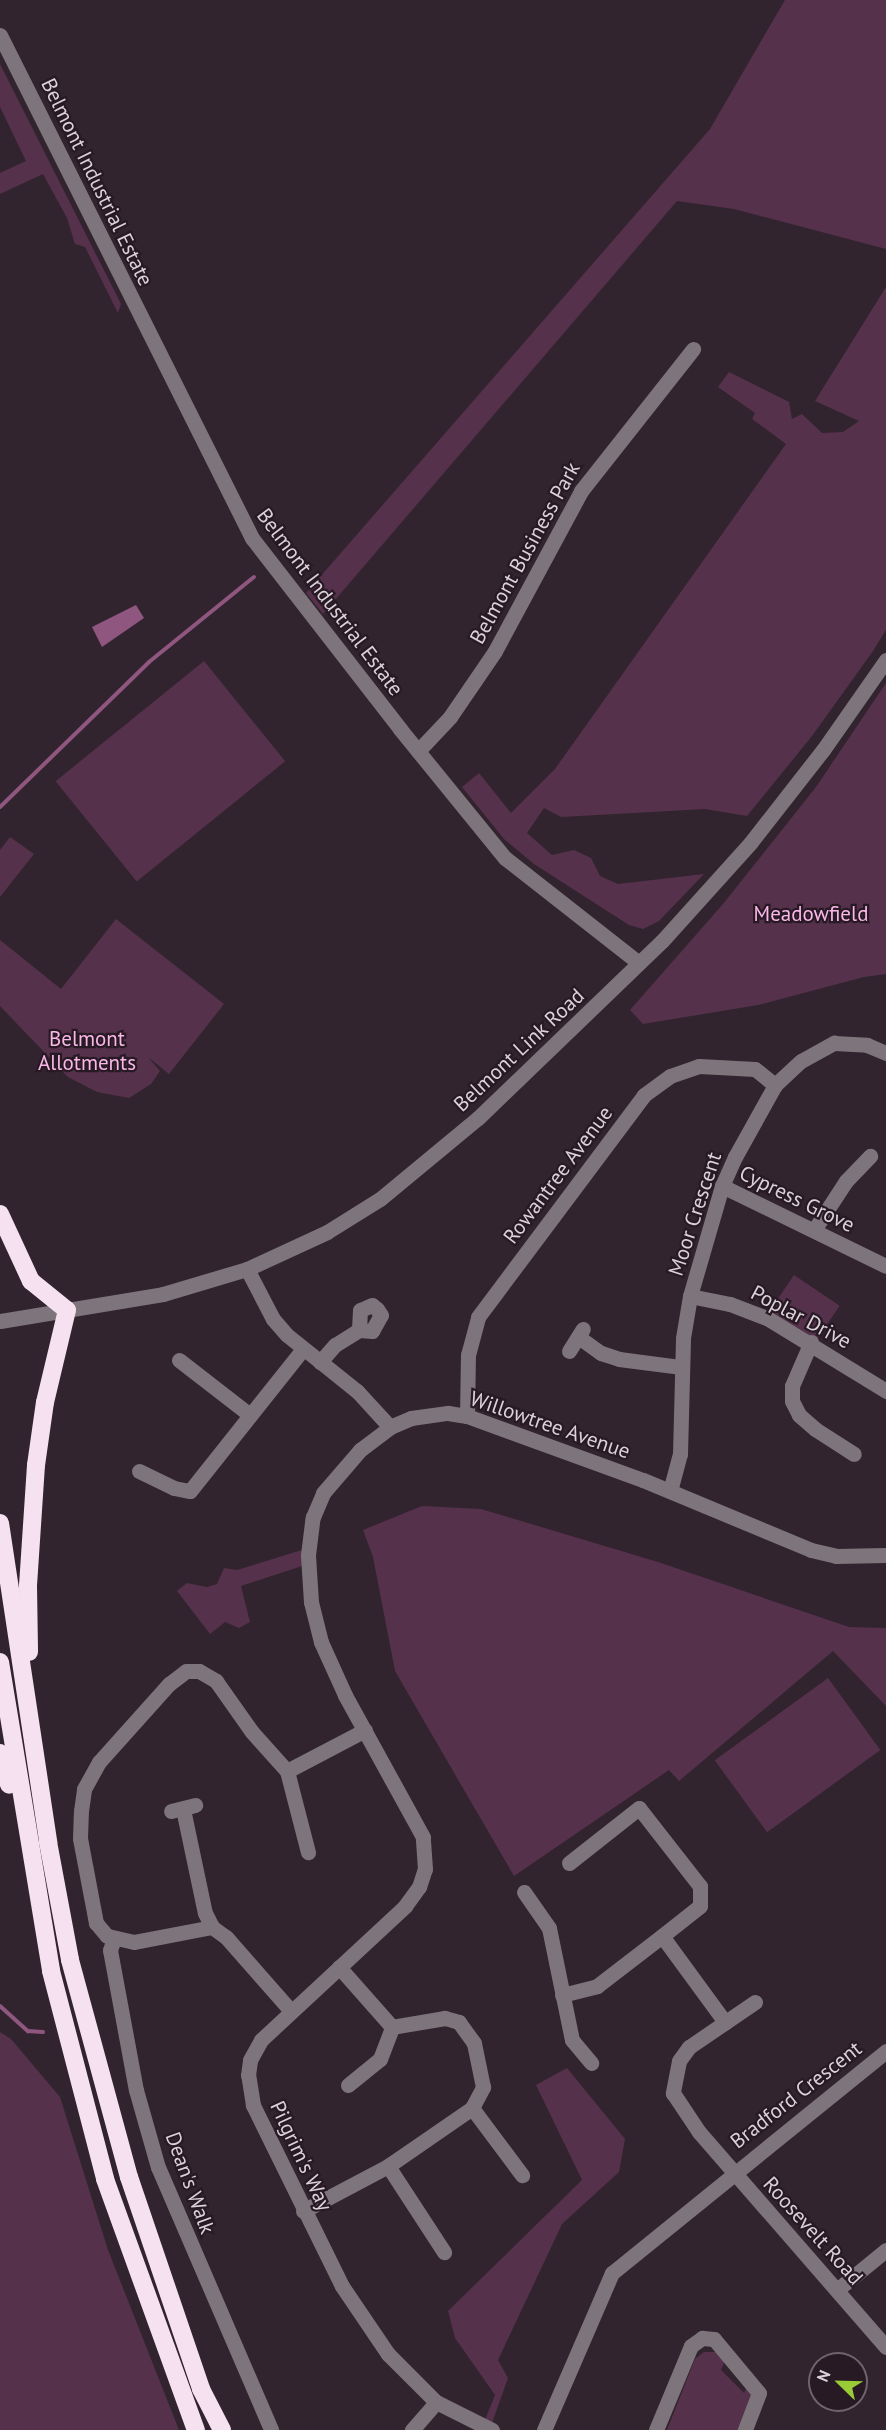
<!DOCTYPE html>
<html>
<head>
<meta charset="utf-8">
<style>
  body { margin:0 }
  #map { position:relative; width:886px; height:2430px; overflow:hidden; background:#32242e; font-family:"PT Sans",sans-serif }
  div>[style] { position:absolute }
  .green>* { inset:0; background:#55314c; transform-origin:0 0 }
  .water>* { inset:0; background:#8f5680 }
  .stream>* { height:4px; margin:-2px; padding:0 2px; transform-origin:2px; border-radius:2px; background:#8f5680 }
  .minor>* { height:15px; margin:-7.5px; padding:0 7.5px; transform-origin:7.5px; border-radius:7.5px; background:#7d757b }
  .highway>* { height:18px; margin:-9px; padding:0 9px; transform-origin:9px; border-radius:9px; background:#f5e1ef }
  span { translate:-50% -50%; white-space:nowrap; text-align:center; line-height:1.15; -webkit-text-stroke:4.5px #281a24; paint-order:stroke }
  .street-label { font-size:21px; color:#dbd1d8 }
  .park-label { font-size:21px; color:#fab7e8 }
  .north { position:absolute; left:808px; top:2352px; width:60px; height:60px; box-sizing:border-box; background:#281a24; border:2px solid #70636c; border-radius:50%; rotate:293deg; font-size:16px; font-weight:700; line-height:24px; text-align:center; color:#dbd1d8 }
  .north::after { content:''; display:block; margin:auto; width:21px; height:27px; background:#99cb36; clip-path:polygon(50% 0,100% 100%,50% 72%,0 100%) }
</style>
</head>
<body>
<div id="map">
  <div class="green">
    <div style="clip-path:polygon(785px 0,886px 0,886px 249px,734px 209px,677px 201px,323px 614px,306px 593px,710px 129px)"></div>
    <div style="clip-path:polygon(0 64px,121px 304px,118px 313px,85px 247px,75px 244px,67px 218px,43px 174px,0 194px,0 173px,26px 161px,0 107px)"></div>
    <div style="clip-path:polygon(886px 287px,886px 630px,873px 651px,812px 736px,747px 816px,705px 809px,561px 817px,544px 808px,527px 833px,552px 855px,574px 850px,591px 858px,600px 876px,618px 884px,704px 874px,659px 921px,643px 929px,629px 925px,534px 864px,504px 839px,462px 787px,479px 773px,511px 813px,555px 769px,786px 444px,752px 419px,755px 413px,718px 387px,729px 372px,789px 402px,792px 419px,802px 414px,822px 433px,843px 432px,859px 421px,815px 401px)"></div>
    <div style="left:204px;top:661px;width:129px;height:191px;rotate:51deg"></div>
    <div style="clip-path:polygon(886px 683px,886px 974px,864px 977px,758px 1005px,643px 1024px,630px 1010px,723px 904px,816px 787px)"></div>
    <div style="clip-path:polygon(10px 837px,34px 854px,0 897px,0 850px)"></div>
    <div style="clip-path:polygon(116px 919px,224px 1004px,169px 1074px,148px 1057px,160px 1071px,151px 1084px,129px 1098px,97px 1092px,68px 1077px,0 1006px,0 940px,61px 989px)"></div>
    <div style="left:794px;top:1275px;width:55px;height:51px;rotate:34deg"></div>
    <div style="clip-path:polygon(422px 1506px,481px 1509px,658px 1562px,849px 1627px,886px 1628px,886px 1706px,833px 1651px,679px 1781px,669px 1770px,514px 1876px,395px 1671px,373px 1557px,363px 1530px)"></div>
    <div style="clip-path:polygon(302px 1550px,302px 1566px,241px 1586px,250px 1622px,239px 1628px,225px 1622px,210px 1634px,177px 1591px,187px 1583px,207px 1587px,217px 1584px,224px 1568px,237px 1570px)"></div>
    <div style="left:828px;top:1678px;width:89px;height:140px;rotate:54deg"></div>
    <div style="clip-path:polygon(0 2032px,11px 2039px,60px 2097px,108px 2250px,179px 2430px,0 2430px)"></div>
    <div style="clip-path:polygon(567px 2068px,625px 2139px,619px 2172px,562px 2224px,498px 2360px,508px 2378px,492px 2423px,485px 2420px,495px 2395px,455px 2338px,448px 2311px,582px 2180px,536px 2085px)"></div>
    <div style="clip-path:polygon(704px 2352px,719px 2352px,726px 2358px,721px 2370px,744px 2393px,748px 2385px,754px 2392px,743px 2430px,667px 2430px,695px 2359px)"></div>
  </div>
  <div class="water">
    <div style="clip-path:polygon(136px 605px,144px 618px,102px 647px,92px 627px)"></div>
  </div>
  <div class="stream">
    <div style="left:0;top:807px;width:208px;rotate:-44.2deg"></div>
    <div style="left:149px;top:662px;width:135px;rotate:-39deg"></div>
    <div style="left:0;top:2006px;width:38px;rotate:42deg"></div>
    <div style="left:28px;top:2031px;width:15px;rotate:4deg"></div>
  </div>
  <div class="minor">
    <div style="left:0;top:35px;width:563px;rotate:63.39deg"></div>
    <div style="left:252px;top:538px;width:242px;rotate:52.2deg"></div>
    <div style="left:400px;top:729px;width:166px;rotate:50.9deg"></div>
    <div style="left:505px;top:858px;width:170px;rotate:38.1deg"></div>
    <div style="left:418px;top:751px;width:47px;rotate:-46.7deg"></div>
    <div style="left:450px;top:717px;width:80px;rotate:-55.7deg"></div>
    <div style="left:495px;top:651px;width:182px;rotate:-61.7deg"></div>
    <div style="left:581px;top:491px;width:181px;rotate:-51.7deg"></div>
    <div style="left:722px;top:1186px;width:182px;rotate:26deg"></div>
    <div style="left:814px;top:1230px;width:59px;rotate:-56.9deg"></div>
    <div style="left:846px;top:1181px;width:35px;rotate:-46deg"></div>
    <div style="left:247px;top:1269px;width:56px;rotate:62.5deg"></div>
    <div style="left:273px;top:1319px;width:21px;rotate:49deg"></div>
    <div style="left:287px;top:1335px;width:90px;rotate:38.7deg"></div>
    <div style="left:357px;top:1391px;width:49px;rotate:47.5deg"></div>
    <div style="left:690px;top:1296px;width:41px;rotate:11.3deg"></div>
    <div style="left:730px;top:1304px;width:40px;rotate:21deg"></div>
    <div style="left:767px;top:1318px;width:140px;rotate:31.5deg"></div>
    <div style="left:0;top:1321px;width:165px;rotate:-9.4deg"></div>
    <div style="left:163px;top:1294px;width:88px;rotate:-16.6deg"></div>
    <div style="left:247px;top:1269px;width:88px;rotate:-24.8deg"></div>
    <div style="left:327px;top:1232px;width:62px;rotate:-31.9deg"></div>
    <div style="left:380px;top:1199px;width:127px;rotate:-39.6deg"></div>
    <div style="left:478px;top:1118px;width:255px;rotate:-43.9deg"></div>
    <div style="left:662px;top:941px;width:133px;rotate:-48deg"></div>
    <div style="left:751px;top:842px;width:117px;rotate:-52deg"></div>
    <div style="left:823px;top:750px;width:110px;rotate:-55deg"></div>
    <div style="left:580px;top:1338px;width:26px;rotate:36deg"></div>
    <div style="left:601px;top:1353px;width:19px;rotate:18deg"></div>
    <div style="left:619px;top:1359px;width:63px;rotate:7.4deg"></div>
    <div style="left:811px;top:1342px;width:48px;rotate:113.4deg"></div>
    <div style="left:792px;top:1386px;width:15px;rotate:90deg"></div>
    <div style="left:792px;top:1401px;width:16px;rotate:63deg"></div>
    <div style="left:799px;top:1415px;width:21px;rotate:41deg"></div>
    <div style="left:815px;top:1429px;width:46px;rotate:32.7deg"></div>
    <div style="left:569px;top:1351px;width:26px;rotate:-58deg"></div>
    <div style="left:179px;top:1360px;width:90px;rotate:37.8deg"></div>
    <div style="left:320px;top:1362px;width:23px;rotate:-49deg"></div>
    <div style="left:335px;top:1345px;width:28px;rotate:-32deg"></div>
    <div style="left:359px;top:1330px;width:13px;rotate:4deg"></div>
    <div style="left:372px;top:1331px;width:18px;rotate:-61deg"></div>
    <div style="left:381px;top:1315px;width:7px;rotate:-124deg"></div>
    <div style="left:377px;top:1309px;width:6px;rotate:-141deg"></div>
    <div style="left:372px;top:1305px;width:13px;rotate:157deg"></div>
    <div style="left:360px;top:1310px;width:20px;rotate:93deg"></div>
    <div style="left:467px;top:1416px;width:61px;rotate:-89.1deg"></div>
    <div style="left:468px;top:1355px;width:39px;rotate:-75deg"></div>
    <div style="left:478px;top:1317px;width:277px;rotate:-53.2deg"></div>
    <div style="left:644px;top:1095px;width:32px;rotate:-36deg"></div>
    <div style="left:670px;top:1076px;width:31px;rotate:-19deg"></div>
    <div style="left:699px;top:1066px;width:56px;rotate:3.1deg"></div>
    <div style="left:755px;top:1069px;width:26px;rotate:39deg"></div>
    <div style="left:139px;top:1471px;width:39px;rotate:26deg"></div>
    <div style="left:174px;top:1488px;width:16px;rotate:11deg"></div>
    <div style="left:190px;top:1491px;width:181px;rotate:-51.5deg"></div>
    <div style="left:670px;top:1491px;width:38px;rotate:-75deg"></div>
    <div style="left:680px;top:1454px;width:116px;rotate:-88.5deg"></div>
    <div style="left:683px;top:1338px;width:43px;rotate:-80.5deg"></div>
    <div style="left:690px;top:1296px;width:115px;rotate:-73.8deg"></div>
    <div style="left:722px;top:1186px;width:32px;rotate:-66deg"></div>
    <div style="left:735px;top:1157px;width:82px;rotate:-60.9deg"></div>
    <div style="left:775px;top:1085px;width:35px;rotate:-43deg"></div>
    <div style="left:801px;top:1061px;width:38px;rotate:-29deg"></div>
    <div style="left:834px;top:1043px;width:33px;rotate:3deg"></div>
    <div style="left:867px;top:1045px;width:21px;rotate:23deg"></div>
    <div style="left:287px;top:1771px;width:84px;rotate:75.5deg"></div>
    <div style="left:183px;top:1809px;width:106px;rotate:78.1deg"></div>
    <div style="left:205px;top:1913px;width:16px;rotate:63deg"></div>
    <div style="left:212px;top:1927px;width:17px;rotate:36deg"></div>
    <div style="left:226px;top:1937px;width:98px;rotate:48.7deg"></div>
    <div style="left:171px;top:1811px;width:25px;rotate:-14deg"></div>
    <div style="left:569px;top:1863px;width:89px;rotate:-38.2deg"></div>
    <div style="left:639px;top:1808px;width:99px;rotate:52deg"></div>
    <div style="left:700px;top:1886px;width:20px;rotate:90deg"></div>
    <div style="left:700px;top:1906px;width:48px;rotate:141.7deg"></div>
    <div style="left:524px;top:1892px;width:44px;rotate:55.2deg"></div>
    <div style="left:549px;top:1928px;width:114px;rotate:78.4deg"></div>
    <div style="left:572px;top:2040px;width:30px;rotate:50deg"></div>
    <div style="left:212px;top:1927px;width:79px;rotate:169.1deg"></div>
    <div style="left:134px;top:1942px;width:28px;rotate:-167deg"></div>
    <div style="left:107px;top:1936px;width:17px;rotate:-130deg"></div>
    <div style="left:96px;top:1923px;width:86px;rotate:-100.7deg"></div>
    <div style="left:80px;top:1838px;width:27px;rotate:-88deg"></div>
    <div style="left:81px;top:1811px;width:22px;rotate:-82deg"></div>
    <div style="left:84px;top:1789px;width:31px;rotate:-61deg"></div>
    <div style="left:99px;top:1762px;width:105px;rotate:-48.1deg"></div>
    <div style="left:169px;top:1684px;width:21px;rotate:-37deg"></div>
    <div style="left:186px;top:1671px;width:13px"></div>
    <div style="left:199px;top:1671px;width:20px;rotate:30deg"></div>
    <div style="left:216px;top:1681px;width:62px;rotate:54.8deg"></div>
    <div style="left:252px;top:1732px;width:52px;rotate:48.1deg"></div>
    <div style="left:287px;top:1771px;width:88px;rotate:-27.7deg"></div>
    <div style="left:114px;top:1938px;width:13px;rotate:108deg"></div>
    <div style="left:110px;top:1950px;width:142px;rotate:79.5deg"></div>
    <div style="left:136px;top:2090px;width:80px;rotate:74.1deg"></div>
    <div style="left:158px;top:2167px;width:286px;rotate:66.7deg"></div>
    <div style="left:562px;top:1995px;width:36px;rotate:-14deg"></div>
    <div style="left:597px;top:1986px;width:82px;rotate:-37.6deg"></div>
    <div style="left:662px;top:1936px;width:107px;rotate:53.8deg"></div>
    <div style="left:755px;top:2002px;width:80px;rotate:145.7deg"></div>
    <div style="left:689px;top:2047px;width:17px;rotate:126deg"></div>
    <div style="left:679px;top:2061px;width:33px;rotate:101deg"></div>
    <div style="left:673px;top:2093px;width:47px;rotate:56.3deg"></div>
    <div style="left:699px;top:2132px;width:285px;rotate:49deg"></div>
    <div style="left:348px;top:2085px;width:41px;rotate:-39.1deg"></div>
    <div style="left:380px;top:2059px;width:34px;rotate:-69deg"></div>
    <div style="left:472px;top:2108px;width:84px;rotate:53.3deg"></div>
    <div style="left:388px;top:2166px;width:103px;rotate:56.9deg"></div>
    <div style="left:303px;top:2211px;width:96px;rotate:-27.9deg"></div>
    <div style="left:388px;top:2166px;width:102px;rotate:-34.6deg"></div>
    <div style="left:472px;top:2108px;width:24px;rotate:-62deg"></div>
    <div style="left:483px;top:2087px;width:45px;rotate:-101.6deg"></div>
    <div style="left:474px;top:2043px;width:26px;rotate:-126deg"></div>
    <div style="left:459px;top:2022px;width:15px;rotate:-164deg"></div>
    <div style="left:445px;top:2018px;width:54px;rotate:170.4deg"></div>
    <div style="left:392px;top:2027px;width:80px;rotate:-131.5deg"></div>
    <div style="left:838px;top:2289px;width:62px;rotate:-39.1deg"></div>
    <div style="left:412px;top:2430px;width:37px;rotate:-49deg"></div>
    <div style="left:492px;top:2430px;width:63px;rotate:-153.4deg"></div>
    <div style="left:436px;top:2402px;width:68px;rotate:-135deg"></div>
    <div style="left:388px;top:2354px;width:82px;rotate:-124.1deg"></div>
    <div style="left:342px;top:2286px;width:202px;rotate:-116.2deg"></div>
    <div style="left:253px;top:2105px;width:30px;rotate:-99deg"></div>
    <div style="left:248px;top:2075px;width:15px;rotate:-82deg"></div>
    <div style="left:250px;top:2060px;width:23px;rotate:-61deg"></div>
    <div style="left:261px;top:2040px;width:197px;rotate:-42.9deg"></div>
    <div style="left:405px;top:1906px;width:24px;rotate:-54deg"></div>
    <div style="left:419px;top:1887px;width:19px;rotate:-72deg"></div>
    <div style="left:425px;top:1869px;width:32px;rotate:-94deg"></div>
    <div style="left:423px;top:1837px;width:162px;rotate:-118.8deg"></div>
    <div style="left:345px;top:1695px;width:58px;rotate:-114.4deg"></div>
    <div style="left:321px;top:1642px;width:41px;rotate:-104deg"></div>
    <div style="left:311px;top:1602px;width:47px;rotate:-93.7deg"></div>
    <div style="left:308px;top:1555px;width:38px;rotate:-83deg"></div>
    <div style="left:313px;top:1517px;width:26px;rotate:-67deg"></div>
    <div style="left:323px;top:1493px;width:57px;rotate:-49.3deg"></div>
    <div style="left:360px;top:1450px;width:38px;rotate:-37deg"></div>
    <div style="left:390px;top:1427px;width:23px;rotate:-23deg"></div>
    <div style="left:411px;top:1418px;width:37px;rotate:-8deg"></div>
    <div style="left:448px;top:1413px;width:19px;rotate:9deg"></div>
    <div style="left:467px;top:1416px;width:187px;rotate:20deg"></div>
    <div style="left:643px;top:1480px;width:182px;rotate:22.6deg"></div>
    <div style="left:811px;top:1550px;width:26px;rotate:13deg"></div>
    <div style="left:836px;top:1556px;width:50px;rotate:-1.1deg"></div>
    <div style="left:544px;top:2430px;width:171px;rotate:-66.6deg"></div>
    <div style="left:612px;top:2273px;width:353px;rotate:-39deg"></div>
    <div style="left:656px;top:2430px;width:91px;rotate:-67.4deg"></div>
    <div style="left:691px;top:2346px;width:14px;rotate:-36deg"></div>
    <div style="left:702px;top:2338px;width:12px;rotate:5deg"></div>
    <div style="left:714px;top:2339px;width:70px;rotate:50.2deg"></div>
    <div style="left:759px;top:2393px;width:40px;rotate:111deg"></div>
  </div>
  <div class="highway">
    <div style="left:0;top:1214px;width:74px;rotate:65.2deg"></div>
    <div style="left:31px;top:1281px;width:46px;rotate:38.9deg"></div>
    <div style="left:67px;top:1310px;width:95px;rotate:103.4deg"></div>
    <div style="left:45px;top:1402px;width:64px;rotate:98.1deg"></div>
    <div style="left:36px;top:1465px;width:121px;rotate:93.8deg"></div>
    <div style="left:28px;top:1586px;width:66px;rotate:89.1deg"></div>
    <div style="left:0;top:1523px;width:323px;rotate:81.4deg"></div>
    <div style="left:48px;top:1842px;width:120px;rotate:79.4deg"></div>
    <div style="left:70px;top:1960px;width:225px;rotate:74.8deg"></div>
    <div style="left:129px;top:2177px;width:224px;rotate:71.2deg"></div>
    <div style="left:201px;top:2389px;width:46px;rotate:62.9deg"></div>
    <div style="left:0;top:1662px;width:313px;rotate:80.6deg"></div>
    <div style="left:51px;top:1971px;width:215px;rotate:75.4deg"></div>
    <div style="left:105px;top:2179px;width:267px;rotate:70.1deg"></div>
    <div style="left:0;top:1753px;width:33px;rotate:74deg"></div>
  </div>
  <div class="street-label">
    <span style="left:97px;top:182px;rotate:64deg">Belmont Industrial Estate</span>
    <span style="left:525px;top:553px;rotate:-61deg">Belmont Business Park</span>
    <span style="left:330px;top:602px;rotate:53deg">Belmont Industrial Estate</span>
    <span style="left:519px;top:1050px;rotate:-43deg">Belmont Link Road</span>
    <span style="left:558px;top:1175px;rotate:-53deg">Rowantree Avenue</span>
    <span style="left:797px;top:1199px;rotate:26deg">Cypress Grove</span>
    <span style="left:695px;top:1214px;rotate:-72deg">Moor Crescent</span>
    <span style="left:801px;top:1317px;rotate:28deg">Poplar Drive</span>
    <span style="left:550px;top:1425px;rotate:19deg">Willowtree Avenue</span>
    <span style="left:796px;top:2095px;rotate:-38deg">Bradford Crescent</span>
    <span style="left:301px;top:2156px;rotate:65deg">Pilgrim's Way</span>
    <span style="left:190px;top:2183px;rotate:70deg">Dean's Walk</span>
    <span style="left:813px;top:2231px;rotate:48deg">Roosevelt Road</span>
  </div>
  <div class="park-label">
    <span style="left:811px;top:914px">Meadowfield</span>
    <span style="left:87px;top:1051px">Belmont<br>Allotments</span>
  </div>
  <div class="north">N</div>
</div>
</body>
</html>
